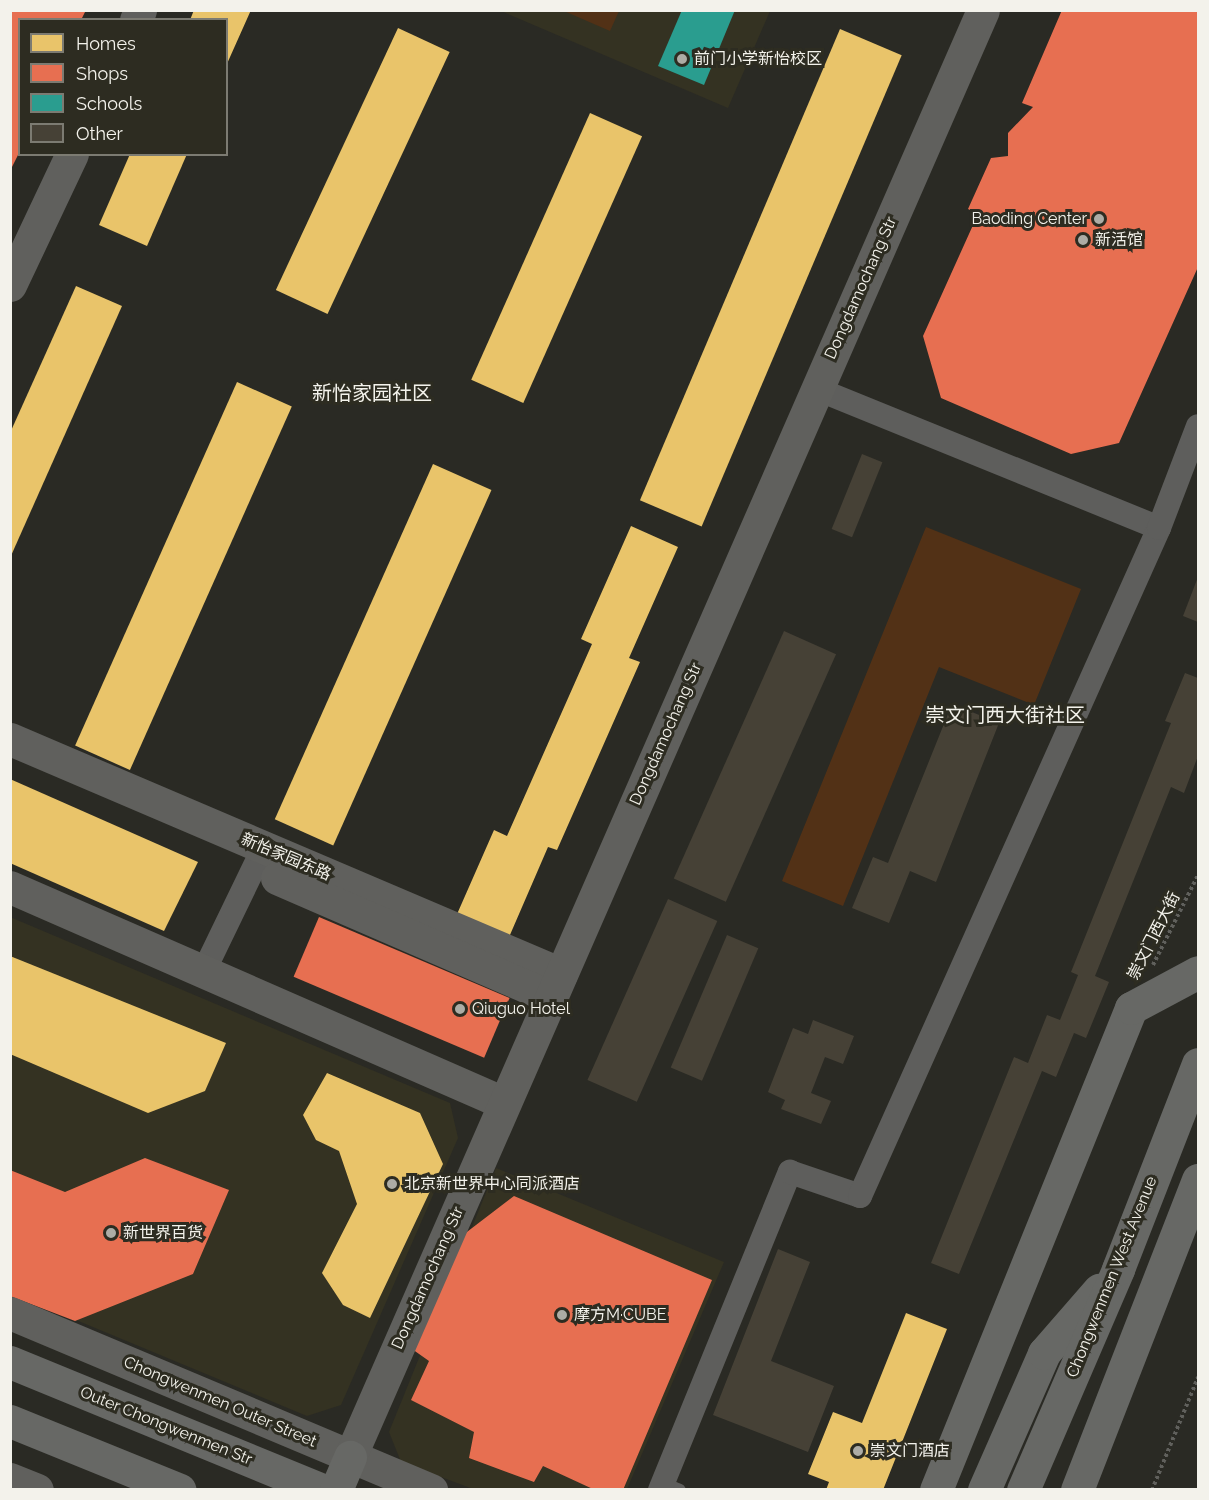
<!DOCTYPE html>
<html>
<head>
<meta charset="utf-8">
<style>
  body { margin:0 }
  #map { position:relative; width:1209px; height:1500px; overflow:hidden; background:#2a2a24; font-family:Raleway,"Noto Sans SC",sans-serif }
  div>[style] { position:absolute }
  .built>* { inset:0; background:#343222 }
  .green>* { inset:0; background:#523116 }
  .homes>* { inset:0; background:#e9c46a; transform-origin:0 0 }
  .shops>* { inset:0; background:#e76f51; transform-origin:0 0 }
  .schools>* { inset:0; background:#2a9d8f }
  .building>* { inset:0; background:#464136; transform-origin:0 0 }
  .path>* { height:4px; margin-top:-2px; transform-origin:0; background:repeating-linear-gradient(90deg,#60605c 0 3px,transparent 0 6px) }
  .lane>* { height:12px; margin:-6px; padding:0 6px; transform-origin:6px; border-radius:6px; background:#5e5e5c }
  .street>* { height:24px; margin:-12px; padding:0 12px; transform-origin:12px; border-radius:12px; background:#5e5e5c }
  .secondary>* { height:33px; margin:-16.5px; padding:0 16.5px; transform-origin:16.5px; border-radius:16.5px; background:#60605d }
  .primary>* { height:33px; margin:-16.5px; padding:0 16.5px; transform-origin:16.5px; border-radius:16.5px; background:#676865 }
  .dots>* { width:16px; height:16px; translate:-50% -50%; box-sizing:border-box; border:3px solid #2d2c21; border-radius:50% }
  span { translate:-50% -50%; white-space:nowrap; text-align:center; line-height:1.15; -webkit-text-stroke:6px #2d2c21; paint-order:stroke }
  .poi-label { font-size:16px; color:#f3f2eb }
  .left { translate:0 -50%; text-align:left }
  .right { translate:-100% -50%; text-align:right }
  .street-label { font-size:16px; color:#f3f2eb }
  .quarter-label { font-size:20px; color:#f3f2eb }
  .frame { position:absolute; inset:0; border:12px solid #f3f2eb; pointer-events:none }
  .legend { position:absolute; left:18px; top:18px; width:210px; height:138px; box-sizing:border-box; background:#2d2c21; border:2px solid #7c7b72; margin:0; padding:8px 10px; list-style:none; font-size:18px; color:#f3f2eb }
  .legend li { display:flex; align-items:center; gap:12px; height:30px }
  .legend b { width:30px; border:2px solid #7c7b72 }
</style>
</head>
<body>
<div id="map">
  <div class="built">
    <div style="clip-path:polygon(501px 11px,770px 11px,728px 108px)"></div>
    <div style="clip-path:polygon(10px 917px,450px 1103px,458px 1138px,341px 1405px,307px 1416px,11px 1293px)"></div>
    <div style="clip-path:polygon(496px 1168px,724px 1262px,627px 1489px,473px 1489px,401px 1462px,389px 1432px)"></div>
  </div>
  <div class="green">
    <div style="clip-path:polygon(564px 11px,619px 11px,610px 31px)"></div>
    <div style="clip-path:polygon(926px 527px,1081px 589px,1034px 705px,939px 667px,843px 906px,782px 881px)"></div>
  </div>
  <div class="homes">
    <div style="clip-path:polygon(194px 10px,251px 10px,226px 66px,226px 20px,190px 20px)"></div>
    <div style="left:398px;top:28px;width:57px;height:289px;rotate:25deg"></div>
    <div style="left:840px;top:29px;width:67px;height:512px;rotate:23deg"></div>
    <div style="left:590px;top:113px;width:57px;height:292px;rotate:24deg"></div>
    <div style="clip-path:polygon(130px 154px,187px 154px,147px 246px,99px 225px)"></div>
    <div style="clip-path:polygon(76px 286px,122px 306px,10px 558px,10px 433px)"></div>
    <div style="left:237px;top:382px;width:60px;height:398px;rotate:24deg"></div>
    <div style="left:433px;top:464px;width:64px;height:389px;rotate:24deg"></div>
    <div style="clip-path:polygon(631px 526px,678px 547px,629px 658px,640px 662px,557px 850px,548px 847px,506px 944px,454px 921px,494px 830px,507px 836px,592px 644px,581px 639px)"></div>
    <div style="clip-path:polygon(10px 779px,198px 862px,164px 931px,10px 863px)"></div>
    <div style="clip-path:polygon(10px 956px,226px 1043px,205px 1091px,148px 1113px,10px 1054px)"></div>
    <div style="clip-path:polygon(327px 1073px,420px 1113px,443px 1164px,370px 1318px,343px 1305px,322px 1273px,357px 1204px,339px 1151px,316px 1140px,303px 1115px)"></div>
    <div style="clip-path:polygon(906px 1313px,947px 1329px,883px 1490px,826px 1490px,829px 1482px,808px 1474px,833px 1412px,862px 1423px)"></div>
  </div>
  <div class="shops">
    <div style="clip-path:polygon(10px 10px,86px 10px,81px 20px,20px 20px,20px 151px,10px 171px)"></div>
    <div style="clip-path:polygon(1062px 10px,1198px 10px,1198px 267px,1119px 443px,1071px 454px,941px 398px,923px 336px,978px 214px,968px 209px,991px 158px,1008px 156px,1008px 133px,1033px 107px,1022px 103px)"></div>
    <div style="left:319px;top:917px;width:207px;height:65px;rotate:23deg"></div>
    <div style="clip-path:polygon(145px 1158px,229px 1190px,193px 1274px,75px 1321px,10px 1296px,10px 1170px,65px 1192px)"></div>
    <div style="clip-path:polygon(514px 1196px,712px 1280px,623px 1490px,595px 1490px,543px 1466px,534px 1482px,469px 1458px,474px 1432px,411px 1400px,429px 1361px,412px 1349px,459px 1238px)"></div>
  </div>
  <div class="schools">
    <div style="clip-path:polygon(682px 10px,735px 10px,704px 85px,658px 66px)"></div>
  </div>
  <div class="building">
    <div style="left:862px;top:454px;width:22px;height:81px;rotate:22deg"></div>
    <div style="clip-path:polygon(1198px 577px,1198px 622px,1183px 616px)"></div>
    <div style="left:784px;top:631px;width:57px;height:271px;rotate:24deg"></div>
    <div style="clip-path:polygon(1185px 673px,1198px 678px,1198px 756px,1184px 793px,1171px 787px,1095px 976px,1109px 982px,1086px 1038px,1074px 1033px,1056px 1077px,1042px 1071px,959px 1274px,931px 1263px,1014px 1057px,1028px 1063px,1047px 1015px,1060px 1020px,1078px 975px,1071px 972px,1171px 723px,1165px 721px)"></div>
    <div style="clip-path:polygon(952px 704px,999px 723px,936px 882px,910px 871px,889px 923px,852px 908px,873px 857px,888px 863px)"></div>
    <div style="left:668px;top:899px;width:54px;height:198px;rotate:24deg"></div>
    <div style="left:727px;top:935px;width:34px;height:144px;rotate:23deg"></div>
    <div style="clip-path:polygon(813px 1020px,854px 1036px,843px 1064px,825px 1057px,811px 1093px,831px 1101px,821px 1124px,781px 1109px,785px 1100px,768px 1092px,793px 1028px,808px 1034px)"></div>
    <div style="clip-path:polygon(778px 1249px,810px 1262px,771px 1361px,834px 1386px,808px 1452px,713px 1415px)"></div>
  </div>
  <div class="path">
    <div style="left:1153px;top:965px;width:101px;rotate:-63.4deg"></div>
    <div style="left:1152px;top:1490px;width:122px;rotate:-67.8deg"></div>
  </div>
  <div class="lane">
    <div style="left:663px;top:1483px;width:18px;rotate:22deg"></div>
  </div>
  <div class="street">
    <div style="left:817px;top:389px;width:369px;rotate:22.1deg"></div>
    <div style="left:203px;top:973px;width:140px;rotate:-64.2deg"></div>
    <div style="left:660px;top:1490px;width:344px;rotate:-67.8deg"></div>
    <div style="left:790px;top:1172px;width:74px;rotate:18.9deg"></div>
    <div style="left:860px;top:1196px;width:732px;rotate:-65.89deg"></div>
    <div style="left:1159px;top:528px;width:109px;rotate:-69.1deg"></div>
  </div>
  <div class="secondary">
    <div style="left:136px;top:20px;width:11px;rotate:-68deg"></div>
    <div style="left:10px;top:285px;width:145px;rotate:-64.7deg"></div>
    <div style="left:10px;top:739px;width:599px;rotate:23.1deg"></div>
    <div style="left:277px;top:878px;width:299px;rotate:23.5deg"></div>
    <div style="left:10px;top:887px;width:539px;rotate:23.62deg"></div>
    <div style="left:10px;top:1313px;width:457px;rotate:22.8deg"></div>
    <div style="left:350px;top:1457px;width:1579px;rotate:-66.37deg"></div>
    <div style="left:10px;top:1479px;width:29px;rotate:22deg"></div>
  </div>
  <div class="primary">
    <div style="left:10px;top:1362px;width:337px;rotate:22.3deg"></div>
    <div style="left:10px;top:1421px;width:183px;rotate:22.1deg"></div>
    <div style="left:336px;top:1490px;width:36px;rotate:-67deg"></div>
    <div style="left:936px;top:1490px;width:520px;rotate:-67.97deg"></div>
    <div style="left:1131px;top:1008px;width:76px;rotate:-28.2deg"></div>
    <div style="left:984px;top:1490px;width:150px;rotate:-66.3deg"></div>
    <div style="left:1044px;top:1353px;width:84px;rotate:-48.9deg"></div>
    <div style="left:1023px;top:1490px;width:241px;rotate:-66.7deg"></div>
    <div style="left:1118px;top:1269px;width:220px;rotate:-68.7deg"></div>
    <div style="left:1077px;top:1490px;width:333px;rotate:-68.7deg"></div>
  </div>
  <div class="dots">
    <div style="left:682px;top:59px;background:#adaca5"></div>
    <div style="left:1099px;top:219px;background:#adaca5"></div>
    <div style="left:1083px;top:240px;background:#adaca5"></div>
    <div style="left:460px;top:1009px;background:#adaca5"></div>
    <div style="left:392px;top:1184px;background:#adaca5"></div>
    <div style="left:111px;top:1233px;background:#adaca5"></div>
    <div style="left:562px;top:1315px;background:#adaca5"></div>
    <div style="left:858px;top:1451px;background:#adaca5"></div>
  </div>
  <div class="poi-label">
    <span class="left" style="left:694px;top:59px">前门小学新怡校区</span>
    <span class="right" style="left:1087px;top:219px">Baoding Center</span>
    <span class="left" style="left:1095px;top:240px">新活馆</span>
    <span class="left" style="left:472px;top:1009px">Qiuguo Hotel</span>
    <span class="left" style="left:404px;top:1184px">北京新世界中心同派酒店</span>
    <span class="left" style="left:123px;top:1233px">新世界百货</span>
    <span class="left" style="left:574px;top:1315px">摩方M·CUBE</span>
    <span class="left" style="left:870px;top:1451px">崇文门酒店</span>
  </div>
  <div class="street-label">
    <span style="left:861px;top:288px;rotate:-66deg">Dongdamochang Str</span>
    <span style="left:666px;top:734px;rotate:-66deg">Dongdamochang Str</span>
    <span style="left:286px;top:857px;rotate:23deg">新怡家园东路</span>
    <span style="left:1154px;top:936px;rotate:-63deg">崇文门西大街</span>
    <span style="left:1112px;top:1277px;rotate:-68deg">Chongwenmen West Avenue</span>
    <span style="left:428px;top:1278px;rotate:-66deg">Dongdamochang Str</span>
    <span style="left:220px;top:1402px;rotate:23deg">Chongwenmen Outer Street</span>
    <span style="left:166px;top:1426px;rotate:22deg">Outer Chongwenmen Str</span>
  </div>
  <div class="quarter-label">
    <span style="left:372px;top:393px">新怡家园社区</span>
    <span style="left:1005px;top:715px">崇文门西大街社区</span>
  </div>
  <div class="frame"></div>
  <ul class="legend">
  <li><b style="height:16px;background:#e9c46a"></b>Homes</li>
  <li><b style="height:16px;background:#e76f51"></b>Shops</li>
  <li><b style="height:16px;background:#2a9d8f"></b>Schools</li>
  <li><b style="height:16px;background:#464136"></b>Other</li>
  </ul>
</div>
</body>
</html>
